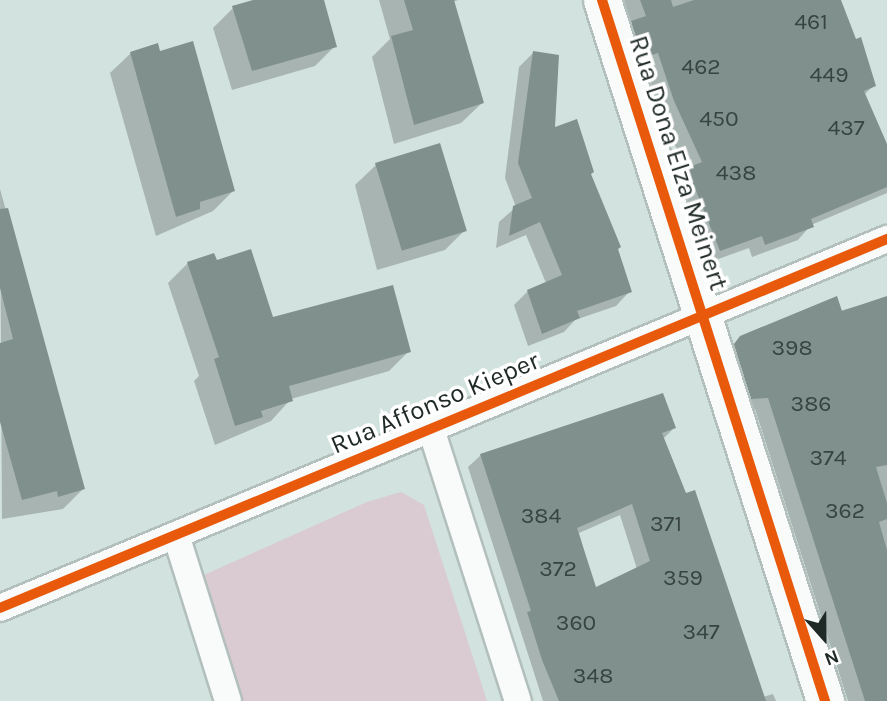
<!DOCTYPE html>
<html>
<head>
<meta charset="utf-8">
<style>
  body { margin:0 }
  #map { position:relative; width:887px; height:701px; overflow:hidden; background:#d2e2de; font-family:Karla,sans-serif }
  div>[style] { position:absolute }
  .green>* { inset:0; background:#dacad1 }
  .shadow>* { inset:0; background:#0003 }
  .building>* { inset:0; background:#80918d; transform-origin:0 0 }
  .roads { filter:drop-shadow(2px 0 #b2bfbc) drop-shadow(-2px 0 #b2bfbc) drop-shadow(0 2px #b2bfbc) drop-shadow(0 -2px #b2bfbc) }
  .street>* { height:26px; margin:-13px; padding:0 13px; transform-origin:13px; border-radius:13px; background:#f8fbfa }
  .secondary>* { height:37px; margin:-18.5px; padding:0 18.5px; transform-origin:18.5px; border-radius:18.5px; background:#f8fbfa }
  .cycleway>* { height:10px; margin:-5px; padding:0 5px; transform-origin:5px; border-radius:5px; background:#e8590c }
  span { translate:-50% -50%; white-space:nowrap; text-align:center; line-height:1.15; -webkit-text-stroke:7px #fff; paint-order:stroke }
  .number-label { font-size:23px; color:#374440 }
  .number-label span { -webkit-text-stroke-width:0 }
  .street-label { font-size:26px; color:#1f2a27 }
  .north { position:absolute; left:789px; top:603px; width:70px; height:70px; -webkit-text-stroke:5px #fff; paint-order:stroke; rotate:159deg; font-size:19px; font-weight:700; line-height:28px; text-align:center; color:#1f2a27 }
  .north::after { content:''; display:block; margin:auto; width:24px; height:32px; background:#1f2a27; clip-path:polygon(50% 0,100% 100%,50% 72%,0 100%) }
</style>
</head>
<body>
<div id="map">
  <div class="green">
    <div style="clip-path:polygon(401px 492px,424px 505px,487px 701px,231px 701px,195px 579px,367px 502px)"></div>
  </div>
  <div class="shadow">
    <div style="clip-path:polygon(260px 0,322px 0,335px 46px,315px 66px,232px 90px,213px 28px,233px 8px)"></div>
    <div style="clip-path:polygon(379px 0,458px 0,453px 2px,482px 103px,461px 123px,394px 144px,372px 57px,390px 39px)"></div>
    <div style="clip-path:polygon(616px 0,839px 0,874px 85px,864px 95px,887px 149px,887px 193px,811px 225px,798px 240px,752px 257px,749px 248px,707px 263px,674px 183px,687px 171px,661px 115px,645px 65px,629px 70px)"></div>
    <div style="clip-path:polygon(131px 53px,233px 191px,213px 211px,156px 236px,110px 73px)"></div>
    <div style="clip-path:polygon(533px 53px,553px 130px,589px 175px,630px 291px,616px 306px,575px 320px,564px 332px,528px 346px,514px 305px,528px 291px,546px 283px,526px 235px,496px 248px,499px 222px,516px 207px,505px 178px,519px 67px)"></div>
    <div style="clip-path:polygon(376px 165px,465px 230px,445px 250px,377px 270px,355px 185px)"></div>
    <div style="clip-path:polygon(0 189px,83px 489px,63px 509px,2px 519px)"></div>
    <div style="clip-path:polygon(188px 263px,216px 263px,272px 319px,409px 351px,389px 371px,291px 399px,271px 421px,215px 445px,194px 381px,199px 376px,168px 283px)"></div>
    <div style="clip-path:polygon(887px 298px,887px 701px,848px 701px,755px 409px,739px 411px,722px 357px,741px 338px)"></div>
    <div style="clip-path:polygon(evenodd,674px 428px,663px 439px,763px 697px,773px 694px,776px 701px,543px 701px,468px 467px,481px 455px,674px 428px,620px 515px,637px 569px,595px 590px,579px 533px,620px 515px)"></div>
  </div>
  <div class="building">
    <div style="clip-path:polygon(253px 0,324px 0,337px 47px,252px 71px,232px 6px)"></div>
    <div style="clip-path:polygon(404px 0,454px 0,484px 103px,414px 125px,391px 36px,413px 30px)"></div>
    <div style="clip-path:polygon(640px 0,671px 0,673px 7px,694px 0,841px 0,856px 39px,861px 37px,876px 86px,864px 91px,887px 144px,887px 187px,811px 219px,814px 227px,765px 245px,762px 236px,720px 251px,687px 168px,702px 162px,674px 101px,658px 53px,643px 58px,631px 21px,646px 16px)"></div>
    <div style="clip-path:polygon(193px 41px,235px 191px,200px 202px,200px 209px,176px 217px,130px 52px,158px 43px,160px 51px)"></div>
    <div style="clip-path:polygon(533px 51px,559px 55px,555px 127px,577px 119px,594px 172px,591px 174px,621px 247px,618px 249px,632px 292px,577px 311px,580px 318px,542px 334px,527px 290px,562px 275px,540px 222px,509px 236px,513px 206px,532px 198px,518px 163px)"></div>
    <div style="left:440px;top:143px;width:92px;height:68px;rotate:73deg"></div>
    <div style="clip-path:polygon(8px 208px,85px 489px,58px 497px,57px 491px,22px 500px,0 422px,0 343px,13px 339px,0 288px,0 209px)"></div>
    <div style="clip-path:polygon(251px 249px,273px 317px,393px 285px,411px 352px,289px 386px,293px 401px,261px 411px,263px 417px,235px 426px,214px 359px,219px 357px,187px 262px,214px 253px,217px 260px)"></div>
    <div style="clip-path:polygon(837px 296px,842px 311px,887px 296px,887px 465px,876px 467px,887px 503px,887px 519px,879px 522px,887px 550px,887px 701px,865px 701px,768px 398px,751px 399px,734px 344px,740px 336px)"></div>
    <div style="clip-path:polygon(evenodd,663px 393px,676px 428px,662px 433px,686px 493px,695px 490px,766px 701px,559px 701px,542px 660px,527px 612px,531px 611px,480px 454px,663px 393px,632px 504px,650px 561px,596px 587px,577px 528px,632px 504px)"></div>
  </div>
  <div class="roads">
    <div class="street">
      <div style="left:431px;top:429px;width:286px;rotate:72.3deg"></div>
      <div style="left:176px;top:535px;width:174px;rotate:72.6deg"></div>
      <div style="left:0;top:608px;width:961px;rotate:-22.59deg"></div>
    </div>
    <div class="secondary">
      <div style="left:602px;top:0;width:736px;rotate:72.35deg"></div>
    </div>
  </div>
  <div class="cycleway">
    <div style="left:602px;top:0;width:736px;rotate:72.35deg"></div>
    <div style="left:0;top:608px;width:961px;rotate:-22.59deg"></div>
  </div>
  <div class="number-label">
    <span style="left:811px;top:22px">461</span>
    <span style="left:701px;top:67px">462</span>
    <span style="left:829px;top:75px">449</span>
    <span style="left:719px;top:119px">450</span>
    <span style="left:846px;top:128px">437</span>
    <span style="left:736px;top:173px">438</span>
    <span style="left:792px;top:348px">398</span>
    <span style="left:811px;top:404px">386</span>
    <span style="left:828px;top:458px">374</span>
    <span style="left:845px;top:511px">362</span>
    <span style="left:541px;top:516px">384</span>
    <span style="left:666px;top:524px">371</span>
    <span style="left:558px;top:569px">372</span>
    <span style="left:683px;top:578px">359</span>
    <span style="left:576px;top:623px">360</span>
    <span style="left:701px;top:632px">347</span>
    <span style="left:593px;top:676px">348</span>
  </div>
  <div class="street-label">
    <span style="left:678px;top:163px;rotate:72deg">Rua Dona Elza Meinert</span>
    <span style="left:435px;top:403px;rotate:-23deg">Rua Affonso Kieper</span>
  </div>
  <div class="north">N</div>
</div>
</body>
</html>
